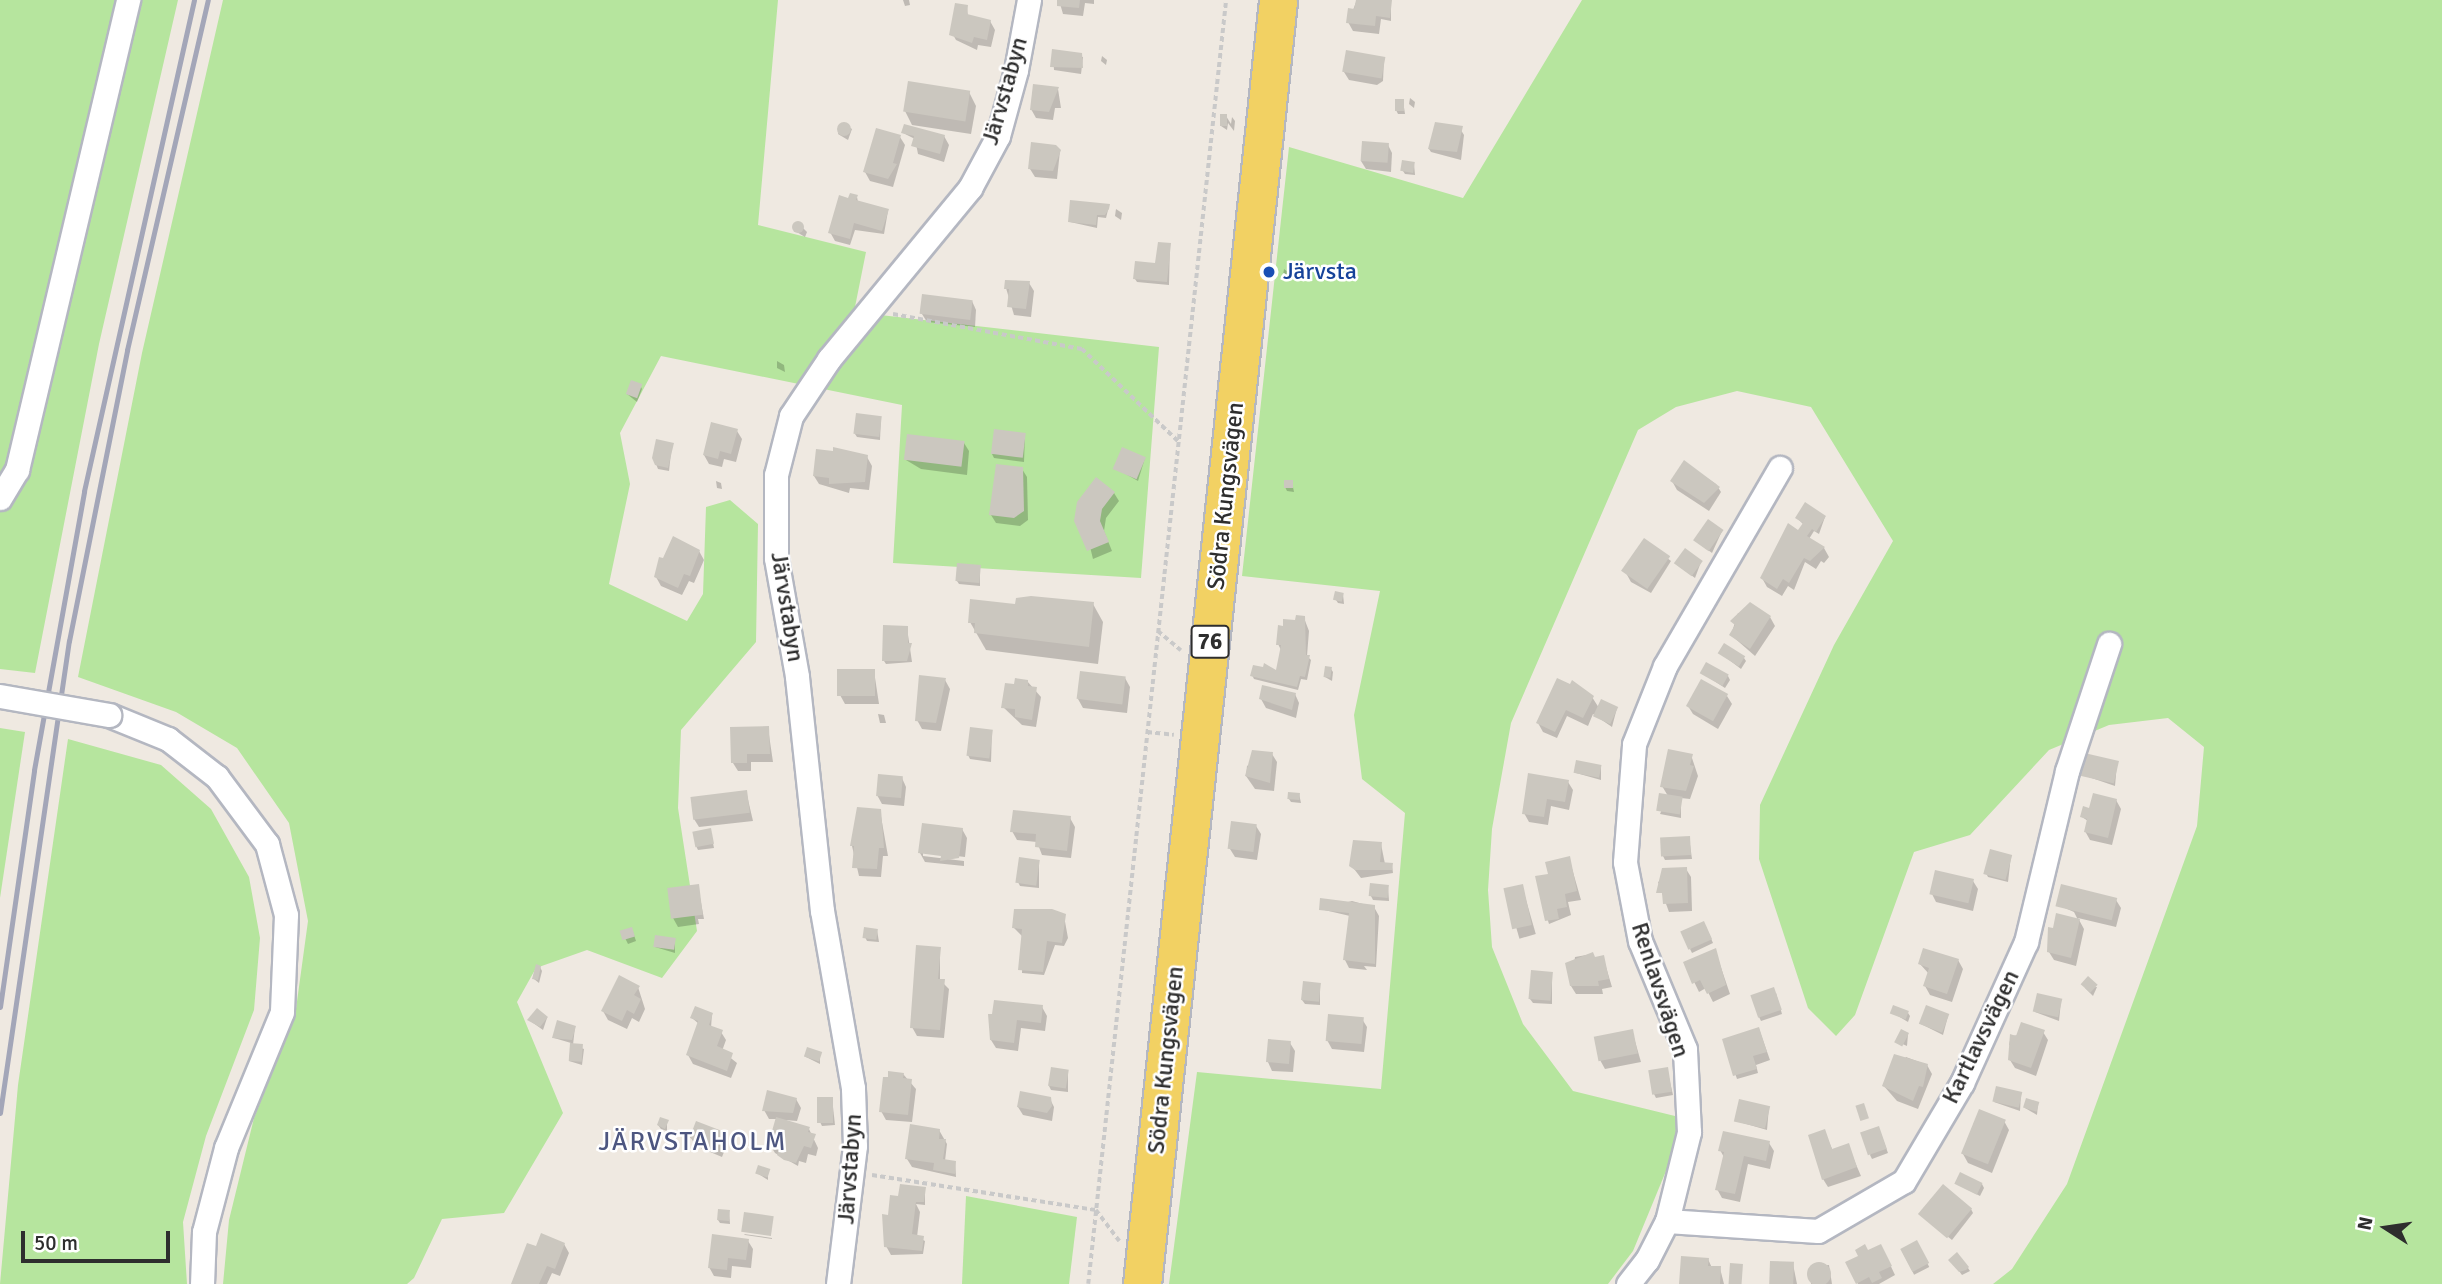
<!DOCTYPE html>
<html>
<head>
<meta charset="utf-8">
<style>
  body { margin:0 }
  #map { position:relative; width:2442px; height:1284px; overflow:hidden; background:#efe9e1; font-family:Signika,sans-serif }
  div>[style] { position:absolute }
  .green>* { inset:0; background:#b6e59e }
  .shadow>* { inset:0; background:#0003; transform-origin:0 0 }
  .building>* { inset:0; background:#cbc7bf; transform-origin:0 0 }
  .round { border-radius:50% }
  .path>* { height:3.5px; margin-top:-1.75px; transform-origin:0; background:repeating-linear-gradient(90deg,#c9c9c9 0 5px,transparent 0 8.5px) }
  .roads { filter:drop-shadow(2px 0 #b4b7c1) drop-shadow(-2px 0 #b4b7c1) drop-shadow(0 2px #b4b7c1) drop-shadow(0 -2px #b4b7c1) }
  .street>* { height:23px; margin:-11.5px; padding:0 11.5px; transform-origin:11.5px; border-radius:11.5px; background:#fff }
  .primary>* { height:37px; margin:-18.5px; padding:0 18.5px; transform-origin:18.5px; border-radius:18.5px; background:#f2d163 }
  .rail>* { height:5px; margin:-2.5px; padding:0 2.5px; transform-origin:2.5px; border-radius:2.5px; background:#a3a6b8 }
  .bridges { filter:drop-shadow(2px 0 #b4b7c1) drop-shadow(-2px 0 #b4b7c1) drop-shadow(0 2px #b4b7c1) drop-shadow(0 -2px #b4b7c1) }
  .street-bridge>* { height:23px; margin:-11.5px; padding:0 11.5px; transform-origin:11.5px; border-radius:11.5px; background:#fff }
  .dots>* { width:19px; height:19px; translate:-50% -50%; box-sizing:border-box; border:4px solid #fff; border-radius:50% }
  span { translate:-50% -50%; white-space:nowrap; text-align:center; line-height:1.15; -webkit-text-stroke:5px #fff; paint-order:stroke }
  .shield-label span { padding:2px 5px; background:#fff; border:2px solid; border-radius:5px; -webkit-text-stroke-width:0 }
  .shield-label { font-size:23px; color:#2e2e2e; font-weight:700 }
  .street-label { font-size:24px; color:#2e2e2e }
  .transit-label { font-size:24px; color:#164399 }
  .left { translate:0 -50%; text-align:left }
  .neighbourhood-label { font-size:26px; color:#4d5680; letter-spacing:2px }
  .north { position:absolute; left:2351px; top:1193px; width:70px; height:70px; -webkit-text-stroke:5px #fff; paint-order:stroke; rotate:282deg; font-size:19px; font-weight:700; line-height:28px; text-align:center; color:#2e2e2e }
  .north::after { content:''; display:block; margin:auto; width:24px; height:32px; background:#2e2e2e; clip-path:polygon(50% 0,100% 100%,50% 72%,0 100%) }
  .scale { position:absolute; left:21px; top:1231px; width:149px; height:32px; box-sizing:border-box; border:4px solid #2e2e2e; border-top:0; padding-left:9px; font-size:21px; line-height:24px; white-space:nowrap; color:#2e2e2e; -webkit-text-stroke:5px #fff; paint-order:stroke }
</style>
</head>
<body>
<div id="map">
  <div class="green">
    <div style="clip-path:polygon(0 0,178px 0,99px 344px,35px 673px,0 669px)"></div>
    <div style="clip-path:polygon(223px 0,778px 0,758px 225px,866px 252px,854px 312px,1159px 347px,1141px 578px,893px 563px,902px 405px,661px 356px,620px 433px,630px 484px,609px 584px,687px 621px,703px 594px,706px 507px,730px 500px,758px 524px,756px 642px,681px 730px,678px 808px,697px 931px,662px 978px,587px 950px,536px 968px,517px 1002px,563px 1113px,504px 1213px,442px 1219px,414px 1278px,407px 1284px,223px 1284px,229px 1220px,254px 1118px,295px 1016px,308px 921px,289px 823px,237px 748px,176px 712px,78px 677px,142px 353px)"></div>
    <div style="clip-path:polygon(1582px 0,2442px 0,2442px 1284px,1993px 1284px,2012px 1269px,2067px 1184px,2197px 826px,2204px 747px,2168px 718px,2109px 725px,2049px 750px,1970px 835px,1914px 852px,1855px 1015px,1836px 1036px,1808px 1008px,1759px 859px,1760px 805px,1834px 645px,1893px 541px,1811px 407px,1737px 391px,1676px 407px,1638px 430px,1511px 723px,1492px 829px,1488px 890px,1492px 947px,1523px 1024px,1573px 1091px,1679px 1117px,1673px 1154px,1633px 1251px,1608px 1284px,1169px 1284px,1197px 1072px,1381px 1089px,1405px 813px,1362px 779px,1354px 715px,1380px 591px,1242px 576px,1289px 147px,1463px 198px)"></div>
    <div style="clip-path:polygon(0 728px,25px 732px,0 898px)"></div>
    <div style="clip-path:polygon(68px 739px,161px 765px,211px 809px,249px 877px,260px 938px,254px 1010px,206px 1136px,183px 1222px,187px 1284px,0 1284px,18px 1085px)"></div>
    <div style="clip-path:polygon(966px 1196px,1077px 1217px,1069px 1284px,962px 1284px)"></div>
  </div>
  <div class="shadow">
    <div style="clip-path:polygon(903px 0,909px 0,910px 5px,905px 6px)"></div>
    <div style="clip-path:polygon(1059px 0,1094px 0,1094px 4px,1085px 3px,1083px 16px,1063px 14px)"></div>
    <div style="clip-path:polygon(1357px 0,1391px 0,1391px 21px,1381px 19px,1379px 34px,1353px 31px,1348px 22px)"></div>
    <div style="clip-path:polygon(967px 7px,968px 17px,990px 21px,995px 30px,991px 47px,978px 45px,977px 50px,956px 40px,951px 31px)"></div>
    <div style="clip-path:polygon(1053px 51px,1083px 57px,1081px 74px,1054px 70px)"></div>
    <div style="clip-path:polygon(1102px 56px,1107px 60px,1106px 65px,1101px 61px)"></div>
    <div style="clip-path:polygon(1384px 59px,1383px 81px,1377px 85px,1349px 80px,1344px 72px)"></div>
    <div style="clip-path:polygon(1058px 89px,1061px 108px,1055px 108px,1053px 120px,1036px 118px,1031px 109px)"></div>
    <div style="clip-path:polygon(969px 92px,976px 106px,971px 134px,912px 125px,905px 111px)"></div>
    <div style="clip-path:polygon(1410px 98px,1415px 102px,1414px 108px,1409px 104px)"></div>
    <div style="clip-path:polygon(1403px 101px,1405px 114px,1398px 114px,1396px 110px)"></div>
    <div style="clip-path:polygon(1226px 116px,1231px 124px,1232px 117px,1235px 121px,1234px 131px,1228px 123px,1227px 130px,1221px 126px)"></div>
    <div style="clip-path:polygon(842px 123px,852px 129px,848px 140px,838px 134px)"></div>
    <div style="clip-path:polygon(1459px 127px,1464px 135px,1461px 160px,1431px 152px,1429px 149px)"></div>
    <div style="clip-path:polygon(903px 133px,944px 136px,949px 145px,944px 162px,918px 154px,915px 139px)"></div>
    <div style="clip-path:polygon(900px 137px,905px 145px,893px 187px,870px 181px,865px 172px)"></div>
    <div style="clip-path:polygon(1388px 145px,1392px 153px,1391px 172px,1366px 169px,1361px 161px)"></div>
    <div style="clip-path:polygon(1060px 151px,1057px 179px,1035px 177px,1030px 169px)"></div>
    <div style="clip-path:polygon(1414px 164px,1415px 175px,1405px 174px,1403px 171px)"></div>
    <div style="clip-path:polygon(857px 197px,858px 202px,888px 211px,884px 234px,855px 230px,850px 245px,835px 241px,830px 232px)"></div>
    <div style="clip-path:polygon(1109px 206px,1106px 218px,1098px 217px,1097px 228px,1070px 222px)"></div>
    <div style="clip-path:polygon(1116px 209px,1122px 213px,1121px 220px,1115px 216px)"></div>
    <div style="clip-path:polygon(798px 223px,807px 232px,805px 237px,795px 231px)"></div>
    <div style="clip-path:polygon(1170px 245px,1169px 285px,1137px 282px,1135px 279px,1157px 265px)"></div>
    <div style="clip-path:polygon(1284px 269px,1288px 272px,1287px 279px,1283px 275px)"></div>
    <div style="clip-path:polygon(1029px 283px,1034px 291px,1031px 317px,1014px 315px,1006px 288px)"></div>
    <div style="clip-path:polygon(972px 301px,976px 310px,975px 327px,927px 322px,922px 314px)"></div>
    <div style="clip-path:polygon(777px 361px,784px 365px,785px 372px,777px 368px)"></div>
    <div style="clip-path:polygon(640px 385px,642px 389px,637px 402px,627px 394px)"></div>
    <div style="clip-path:polygon(881px 418px,880px 440px,857px 437px,855px 434px)"></div>
    <div style="clip-path:polygon(737px 431px,742px 439px,736px 462px,724px 459px,722px 467px,709px 464px,704px 455px)"></div>
    <div style="clip-path:polygon(1025px 435px,1024px 462px,994px 458px,992px 454px)"></div>
    <div style="clip-path:polygon(964px 443px,969px 451px,967px 475px,921px 469px,906px 460px)"></div>
    <div style="clip-path:polygon(672px 444px,669px 471px,658px 469px,656px 464px)"></div>
    <div style="clip-path:polygon(817px 451px,867px 457px,872px 466px,869px 490px,850px 488px,849px 493px,819px 484px,814px 476px)"></div>
    <div style="clip-path:polygon(1145px 458px,1138px 481px,1115px 468px)"></div>
    <div style="clip-path:polygon(1685px 463px,1716px 484px,1721px 492px,1709px 511px,1677px 490px,1672px 481px)"></div>
    <div style="clip-path:polygon(1022px 469px,1027px 477px,1028px 520px,1020px 526px,996px 523px,991px 515px)"></div>
    <div style="clip-path:polygon(716px 481px,721px 483px,722px 489px,717px 488px)"></div>
    <div style="clip-path:polygon(1292px 482px,1294px 492px,1287px 491px,1285px 487px)"></div>
    <div style="clip-path:polygon(1114px 493px,1119px 501px,1106px 518px,1104px 531px,1112px 551px,1093px 559px,1079px 502px)"></div>
    <div style="clip-path:polygon(1825px 517px,1819px 534px,1814px 531px,1809px 539px,1824px 548px,1829px 557px,1824px 563px,1821px 561px,1816px 569px,1805px 562px,1794px 590px,1788px 586px,1782px 596px,1767px 587px,1762px 578px,1804px 525px,1797px 518px)"></div>
    <div style="clip-path:polygon(1722px 531px,1712px 553px,1696px 541px)"></div>
    <div style="clip-path:polygon(1645px 541px,1671px 561px,1651px 593px,1631px 582px,1626px 573px)"></div>
    <div style="clip-path:polygon(699px 551px,704px 560px,694px 583px,689px 581px,682px 595px,661px 586px,656px 577px)"></div>
    <div style="clip-path:polygon(1701px 562px,1695px 578px,1676px 564px)"></div>
    <div style="clip-path:polygon(980px 567px,980px 586px,959px 584px,957px 581px)"></div>
    <div style="clip-path:polygon(1343px 594px,1344px 604px,1338px 603px,1336px 600px)"></div>
    <div style="clip-path:polygon(1093px 604px,1103px 622px,1098px 664px,986px 650px,970px 622px,1017px 605px)"></div>
    <div style="clip-path:polygon(1738px 613px,1770px 617px,1775px 626px,1755px 656px,1731px 635px)"></div>
    <div style="clip-path:polygon(1304px 618px,1309px 631px,1307px 656px,1311px 660px,1307px 680px,1301px 679px,1298px 690px,1254px 679px,1252px 675px,1277px 673px,1282px 652px,1278px 644px)"></div>
    <div style="clip-path:polygon(907px 628px,912px 662px,886px 664px,884px 661px)"></div>
    <div style="clip-path:polygon(1720px 653px,1744px 658px,1746px 661px,1741px 669px)"></div>
    <div style="clip-path:polygon(1331px 669px,1333px 672px,1332px 681px,1325px 677px)"></div>
    <div style="clip-path:polygon(874px 671px,879px 704px,845px 704px,840px 695px)"></div>
    <div style="clip-path:polygon(1702px 673px,1728px 676px,1730px 680px,1725px 688px)"></div>
    <div style="clip-path:polygon(1125px 678px,1130px 687px,1127px 713px,1083px 708px,1078px 699px)"></div>
    <div style="clip-path:polygon(945px 680px,950px 689px,941px 731px,922px 729px,917px 720px)"></div>
    <div style="clip-path:polygon(1027px 681px,1041px 697px,1036px 727px,1022px 725px,1003px 707px,1015px 686px)"></div>
    <div style="clip-path:polygon(1295px 694px,1299px 703px,1296px 718px,1266px 708px,1261px 699px)"></div>
    <div style="clip-path:polygon(1727px 696px,1732px 704px,1718px 729px,1693px 714px,1688px 706px)"></div>
    <div style="clip-path:polygon(1592px 697px,1599px 708px,1617px 708px,1612px 727px,1593px 714px,1588px 726px,1567px 716px,1557px 738px,1543px 732px,1538px 723px)"></div>
    <div style="clip-path:polygon(878px 714px,884px 715px,886px 723px,880px 723px)"></div>
    <div style="clip-path:polygon(768px 728px,773px 762px,751px 762px,751px 771px,738px 771px,733px 763px)"></div>
    <div style="clip-path:polygon(992px 731px,991px 762px,970px 759px,968px 755px)"></div>
    <div style="clip-path:polygon(1272px 754px,1277px 762px,1274px 791px,1255px 789px,1246px 776px,1247px 766px)"></div>
    <div style="clip-path:polygon(1691px 755px,1698px 776px,1690px 799px,1681px 798px,1681px 818px,1660px 814px,1668px 796px,1662px 786px)"></div>
    <div style="clip-path:polygon(2117px 763px,2115px 786px,2077px 773px)"></div>
    <div style="clip-path:polygon(1601px 766px,1601px 780px,1576px 773px)"></div>
    <div style="clip-path:polygon(902px 778px,906px 787px,904px 806px,882px 804px,877px 795px)"></div>
    <div style="clip-path:polygon(1568px 782px,1573px 790px,1569px 810px,1551px 806px,1548px 825px,1529px 822px,1524px 813px)"></div>
    <div style="clip-path:polygon(746px 791px,753px 821px,699px 827px,694px 819px)"></div>
    <div style="clip-path:polygon(1299px 794px,1301px 803px,1291px 802px,1289px 799px)"></div>
    <div style="clip-path:polygon(2116px 800px,2121px 809px,2112px 845px,2090px 840px,2085px 831px,2088px 821px,2082px 817px,2088px 809px)"></div>
    <div style="clip-path:polygon(880px 811px,888px 856px,883px 856px,881px 877px,859px 876px,852px 846px)"></div>
    <div style="clip-path:polygon(1070px 818px,1075px 827px,1071px 858px,1042px 855px,1037px 842px,1017px 840px,1012px 831px)"></div>
    <div style="clip-path:polygon(1256px 826px,1261px 834px,1257px 860px,1235px 857px,1230px 849px)"></div>
    <div style="clip-path:polygon(710px 829px,714px 848px,698px 850px,696px 846px)"></div>
    <div style="clip-path:polygon(962px 829px,967px 838px,965px 857px,923px 852px,923px 856px,964px 861px,964px 866px,925px 862px,920px 853px)"></div>
    <div style="clip-path:polygon(1689px 837px,1692px 859px,1665px 860px,1663px 856px)"></div>
    <div style="clip-path:polygon(1381px 844px,1385px 864px,1392px 865px,1393px 873px,1361px 878px,1351px 865px)"></div>
    <div style="clip-path:polygon(2011px 856px,2008px 882px,1988px 877px,1986px 873px)"></div>
    <div style="clip-path:polygon(1569px 858px,1581px 900px,1568px 902px,1571px 915px,1549px 924px,1545px 911px,1550px 875px)"></div>
    <div style="clip-path:polygon(1039px 861px,1039px 888px,1020px 886px,1018px 882px)"></div>
    <div style="clip-path:polygon(1686px 869px,1691px 877px,1692px 911px,1669px 912px,1658px 882px)"></div>
    <div style="clip-path:polygon(1973px 881px,1978px 889px,1973px 911px,1936px 902px,1932px 894px)"></div>
    <div style="clip-path:polygon(698px 886px,704px 919px,698px 919px,699px 924px,678px 927px,673px 918px)"></div>
    <div style="left:1522px;top:886px;width:50px;height:17px;rotate:74deg"></div>
    <div style="clip-path:polygon(1388px 887px,1389px 901px,1373px 900px,1371px 896px)"></div>
    <div style="clip-path:polygon(2116px 900px,2121px 908px,2116px 927px,2078px 918px,2084px 929px,2076px 966px,2054px 960px,2049px 952px,2078px 920px,2074px 912px,2058px 905px)"></div>
    <div style="clip-path:polygon(1352px 901px,1374px 907px,1379px 916px,1376px 967px,1364px 966px,1367px 970px,1349px 968px,1345px 960px,1350px 916px,1320px 909px)"></div>
    <div style="clip-path:polygon(1064px 916px,1068px 938px,1064px 946px,1055px 945px,1044px 975px,1022px 973px,1023px 937px,1014px 928px)"></div>
    <div style="clip-path:polygon(1706px 927px,1713px 943px,1692px 953px,1690px 949px)"></div>
    <div style="clip-path:polygon(877px 930px,879px 942px,867px 941px,865px 937px)"></div>
    <div style="clip-path:polygon(622px 932px,633px 932px,636px 941px,628px 944px)"></div>
    <div style="clip-path:polygon(675px 940px,675px 953px,655px 947px)"></div>
    <div style="clip-path:polygon(940px 948px,940px 980px,949px 989px,944px 1038px,917px 1036px,912px 1027px)"></div>
    <div style="clip-path:polygon(1715px 950px,1730px 994px,1713px 1002px,1706px 988px,1699px 992px,1685px 963px)"></div>
    <div style="clip-path:polygon(1592px 954px,1595px 958px,1603px 957px,1612px 987px,1602px 989px,1603px 994px,1576px 994px,1571px 986px,1575px 957px)"></div>
    <div style="clip-path:polygon(1958px 960px,1963px 969px,1952px 1002px,1930px 995px,1925px 986px,1929px 974px,1920px 964px)"></div>
    <div style="clip-path:polygon(540px 967px,542px 971px,539px 983px,534px 979px)"></div>
    <div style="clip-path:polygon(1552px 973px,1552px 1004px,1533px 1003px,1530px 999px)"></div>
    <div style="clip-path:polygon(1320px 985px,1320px 1005px,1305px 1004px,1302px 1000px)"></div>
    <div style="clip-path:polygon(638px 987px,645px 1009px,639px 1022px,632px 1018px,627px 1029px,608px 1020px,603px 1011px)"></div>
    <div style="clip-path:polygon(2097px 987px,2093px 996px,2085px 988px)"></div>
    <div style="clip-path:polygon(1776px 993px,1782px 1014px,1761px 1021px,1759px 1017px)"></div>
    <div style="clip-path:polygon(2061px 1001px,2059px 1021px,2035px 1012px)"></div>
    <div style="clip-path:polygon(995px 1002px,1042px 1007px,1047px 1016px,1045px 1031px,1021px 1028px,1018px 1051px,996px 1048px,991px 1040px)"></div>
    <div style="clip-path:polygon(1893px 1013px,1908px 1013px,1910px 1016px,1908px 1022px)"></div>
    <div style="clip-path:polygon(712px 1014px,711px 1028px,721px 1032px,726px 1040px,722px 1051px,737px 1063px,731px 1078px,693px 1064px,688px 1055px,699px 1024px,692px 1018px)"></div>
    <div style="clip-path:polygon(1948px 1016px,1943px 1035px,1921px 1024px)"></div>
    <div style="clip-path:polygon(547px 1018px,543px 1030px,529px 1020px)"></div>
    <div style="clip-path:polygon(1362px 1019px,1367px 1027px,1364px 1052px,1332px 1049px,1327px 1040px)"></div>
    <div style="clip-path:polygon(575px 1027px,573px 1045px,584px 1049px,582px 1065px,569px 1061px,571px 1043px,554px 1038px)"></div>
    <div style="clip-path:polygon(1759px 1029px,1770px 1060px,1756px 1065px,1758px 1073px,1737px 1079px,1724px 1040px)"></div>
    <div style="clip-path:polygon(1632px 1031px,1641px 1062px,1605px 1069px,1600px 1060px)"></div>
    <div style="clip-path:polygon(2043px 1032px,2048px 1040px,2036px 1076px,2015px 1068px,2010px 1060px,2021px 1048px,2009px 1045px,2011px 1036px)"></div>
    <div style="clip-path:polygon(1908px 1034px,1907px 1046px,1898px 1042px)"></div>
    <div style="clip-path:polygon(1290px 1043px,1295px 1051px,1293px 1072px,1272px 1071px,1268px 1062px)"></div>
    <div style="clip-path:polygon(820px 1053px,820px 1064px,806px 1057px)"></div>
    <div style="clip-path:polygon(1906px 1057px,1927px 1065px,1932px 1074px,1918px 1109px,1897px 1101px,1883px 1085px)"></div>
    <div style="clip-path:polygon(1667px 1069px,1673px 1095px,1656px 1098px,1654px 1094px)"></div>
    <div style="clip-path:polygon(1068px 1072px,1068px 1092px,1051px 1090px,1049px 1086px)"></div>
    <div style="clip-path:polygon(903px 1074px,916px 1089px,912px 1122px,886px 1120px,881px 1111px)"></div>
    <div style="clip-path:polygon(2021px 1094px,2020px 1111px,1994px 1102px)"></div>
    <div style="clip-path:polygon(832px 1098px,835px 1125px,822px 1126px,820px 1122px)"></div>
    <div style="clip-path:polygon(796px 1099px,801px 1108px,797px 1121px,785px 1120px,809px 1129px,818px 1148px,816px 1156px,808px 1154px,806px 1163px,799px 1161px,798px 1166px,775px 1153px,770px 1145px,777px 1119px,769px 1119px,764px 1110px)"></div>
    <div style="clip-path:polygon(1050px 1099px,1054px 1107px,1052px 1121px,1023px 1115px,1018px 1107px)"></div>
    <div style="clip-path:polygon(2038px 1104px,2037px 1115px,2025px 1108px)"></div>
    <div style="clip-path:polygon(1769px 1107px,1767px 1130px,1736px 1121px)"></div>
    <div style="clip-path:polygon(2004px 1121px,2009px 1130px,1992px 1173px,1968px 1163px,1963px 1154px)"></div>
    <div style="clip-path:polygon(667px 1122px,667px 1131px,661px 1129px,658px 1125px)"></div>
    <div style="clip-path:polygon(939px 1130px,947px 1144px,945px 1161px,955px 1162px,956px 1177px,912px 1167px,907px 1159px)"></div>
    <div style="clip-path:polygon(1824px 1131px,1833px 1151px,1848px 1146px,1861px 1176px,1828px 1187px,1823px 1179px)"></div>
    <div style="clip-path:polygon(1880px 1131px,1888px 1153px,1872px 1159px,1870px 1155px)"></div>
    <div style="clip-path:polygon(723px 1133px,728px 1142px,722px 1157px,696px 1146px,691px 1138px)"></div>
    <div style="clip-path:polygon(1769px 1143px,1774px 1151px,1770px 1169px,1748px 1164px,1740px 1202px,1722px 1198px,1717px 1189px,1725px 1159px,1720px 1150px)"></div>
    <div style="clip-path:polygon(768px 1170px,768px 1180px,757px 1173px)"></div>
    <div style="clip-path:polygon(1957px 1184px,1982px 1184px,1984px 1188px,1980px 1196px)"></div>
    <div style="clip-path:polygon(925px 1188px,925px 1205px,916px 1204px,920px 1212px,917px 1237px,925px 1241px,923px 1254px,891px 1255px,886px 1246px,889px 1217px,900px 1199px)"></div>
    <div style="clip-path:polygon(1971px 1209px,1973px 1213px,1952px 1240px,1921px 1215px)"></div>
    <div style="clip-path:polygon(729px 1212px,730px 1224px,720px 1223px,718px 1220px)"></div>
    <div style="clip-path:polygon(744px 1234px,772px 1238px,772px 1239px,745px 1235px)"></div>
    <div style="clip-path:polygon(748px 1241px,753px 1249px,751px 1268px,732px 1266px,731px 1278px,714px 1276px,709px 1267px)"></div>
    <div style="left:1917px;top:1243px;width:27px;height:17px;rotate:63deg"></div>
    <div style="clip-path:polygon(564px 1244px,569px 1253px,560px 1276px,552px 1273px,547px 1284px,513px 1284px)"></div>
    <div style="clip-path:polygon(1868px 1253px,1885px 1254px,1895px 1275px,1879px 1284px,1858px 1284px,1847px 1263px)"></div>
    <div style="clip-path:polygon(1708px 1259px,1712px 1268px,1720px 1268px,1724px 1284px,1681px 1284px)"></div>
    <div style="clip-path:polygon(1953px 1263px,1968px 1268px,1970px 1271px,1962px 1275px)"></div>
    <div style="clip-path:polygon(1793px 1264px,1797px 1284px,1770px 1284px)"></div>
    <div style="clip-path:polygon(1829px 1265px,1832px 1284px,1811px 1284px,1810px 1266px)"></div>
  </div>
  <div class="building">
    <div style="clip-path:polygon(1057px 0,1080px 0,1079px 8px,1057px 6px)"></div>
    <div style="clip-path:polygon(1356px 0,1392px 0,1390px 18px,1376px 16px,1375px 26px,1346px 23px,1348px 8px,1354px 9px)"></div>
    <div style="clip-path:polygon(955px 3px,968px 5px,967px 14px,991px 20px,987px 40px,974px 37px,972px 43px,949px 35px)"></div>
    <div style="clip-path:polygon(1052px 49px,1082px 53px,1083px 68px,1050px 67px)"></div>
    <div style="left:1346px;top:50px;width:40px;height:22px;rotate:10deg"></div>
    <div style="left:908px;top:81px;width:63px;height:31px;rotate:9deg"></div>
    <div style="clip-path:polygon(1033px 84px,1059px 87px,1049px 112px,1030px 110px)"></div>
    <div style="left:1395px;top:99px;width:9px;height:12px"></div>
    <div style="left:1220px;top:114px;width:7px;height:12px"></div>
    <div class="round" style="left:837px;top:122px;width:14px;height:14px"></div>
    <div style="clip-path:polygon(1435px 122px,1463px 126px,1457px 152px,1428px 149px)"></div>
    <div style="clip-path:polygon(904px 124px,945px 135px,940px 154px,911px 146px,914px 136px,901px 133px)"></div>
    <div style="clip-path:polygon(876px 128px,901px 135px,893px 163px,897px 164px,888px 179px,863px 172px)"></div>
    <div style="left:1362px;top:141px;width:27px;height:20px;rotate:4deg"></div>
    <div style="clip-path:polygon(1031px 142px,1056px 145px,1061px 150px,1053px 171px,1028px 169px)"></div>
    <div style="left:1402px;top:160px;width:13px;height:11px;rotate:9deg"></div>
    <div style="clip-path:polygon(850px 193px,858px 195px,856px 200px,889px 209px,882px 231px,854px 223px,850px 239px,828px 233px,839px 195px,848px 198px)"></div>
    <div style="clip-path:polygon(1070px 200px,1110px 204px,1109px 209px,1105px 215px,1097px 215px,1096px 225px,1068px 222px)"></div>
    <div class="round" style="left:792px;top:221px;width:12px;height:12px"></div>
    <div style="clip-path:polygon(1158px 242px,1171px 243px,1167px 282px,1133px 279px,1135px 261px,1155px 263px)"></div>
    <div style="clip-path:polygon(1005px 280px,1030px 281px,1026px 309px,1007px 307px,1009px 289px,1004px 289px)"></div>
    <div style="left:922px;top:294px;width:51px;height:20px;rotate:7deg"></div>
    <div style="left:631px;top:380px;width:12px;height:15px;rotate:20deg"></div>
    <div style="left:856px;top:413px;width:26px;height:21px;rotate:7deg"></div>
    <div style="clip-path:polygon(711px 422px,738px 429px,731px 454px,720px 451px,718px 459px,703px 455px)"></div>
    <div style="left:994px;top:429px;width:32px;height:25px;rotate:7deg"></div>
    <div style="left:907px;top:434px;width:58px;height:26px;rotate:7deg"></div>
    <div style="clip-path:polygon(656px 439px,674px 443px,668px 468px,655px 465px,652px 458px)"></div>
    <div style="clip-path:polygon(833px 447px,868px 455px,865px 482px,829px 484px,829px 478px,813px 476px,816px 449px,833px 451px)"></div>
    <div style="left:1122px;top:447px;width:26px;height:24px;rotate:23deg"></div>
    <div style="clip-path:polygon(1684px 460px,1720px 487px,1704px 503px,1670px 481px)"></div>
    <div style="clip-path:polygon(996px 464px,1023px 467px,1024px 511px,1014px 518px,989px 515px)"></div>
    <div style="clip-path:polygon(1096px 477px,1115px 492px,1102px 509px,1100px 521px,1109px 542px,1087px 551px,1074px 521px,1077px 502px)"></div>
    <div style="left:1284px;top:480px;width:9px;height:8px"></div>
    <div style="clip-path:polygon(1805px 502px,1826px 516px,1816px 532px,1812px 529px,1807px 536px,1825px 547px,1810px 561px,1804px 558px,1789px 583px,1783px 579px,1777px 589px,1760px 578px,1788px 523px,1798px 530px,1803px 523px,1795px 518px)"></div>
    <div style="left:1708px;top:519px;width:19px;height:26px;rotate:35deg"></div>
    <div style="clip-path:polygon(673px 536px,700px 550px,690px 576px,684px 574px,678px 588px,654px 577px,659px 557px,663px 558px)"></div>
    <div style="left:1644px;top:538px;width:32px;height:40px;rotate:35deg"></div>
    <div style="left:1685px;top:548px;width:22px;height:19px;rotate:36deg"></div>
    <div style="left:957px;top:563px;width:24px;height:18px;rotate:5deg"></div>
    <div style="left:1335px;top:591px;width:9px;height:9px;rotate:13deg"></div>
    <div style="clip-path:polygon(1031px 596px,1094px 602px,1089px 647px,974px 633px,975px 623px,968px 623px,970px 599px,1015px 604px,1016px 598px)"></div>
    <div style="clip-path:polygon(1750px 602px,1771px 616px,1750px 649px,1729px 635px,1735px 625px,1730px 621px)"></div>
    <div style="clip-path:polygon(1296px 615px,1305px 616px,1306px 655px,1310px 655px,1305px 677px,1300px 676px,1297px 687px,1250px 676px,1253px 665px,1263px 667px,1264px 663px,1276px 670px,1281px 645px,1276px 645px,1278px 625px,1283px 626px,1283px 619px,1295px 620px)"></div>
    <div style="clip-path:polygon(883px 625px,908px 626px,908px 643px,912px 643px,907px 661px,882px 661px)"></div>
    <div style="left:1724px;top:643px;width:25px;height:12px;rotate:32deg"></div>
    <div style="left:1706px;top:662px;width:26px;height:13px;rotate:29deg"></div>
    <div style="left:1325px;top:666px;width:7px;height:11px;rotate:8deg"></div>
    <div style="left:875px;top:669px;width:27px;height:38px;rotate:90deg"></div>
    <div style="left:1080px;top:671px;width:46px;height:28px;rotate:7deg"></div>
    <div style="clip-path:polygon(919px 675px,946px 678px,936px 723px,915px 721px)"></div>
    <div style="clip-path:polygon(1015px 678px,1028px 680px,1028px 686px,1037px 687px,1032px 720px,1015px 717px,1015px 709px,1001px 708px,1005px 683px,1014px 684px)"></div>
    <div style="clip-path:polygon(1557px 678px,1570px 684px,1572px 680px,1594px 696px,1583px 718px,1566px 710px,1555px 732px,1536px 723px)"></div>
    <div style="left:1701px;top:679px;width:31px;height:31px;rotate:29deg"></div>
    <div style="clip-path:polygon(1262px 685px,1296px 693px,1292px 710px,1259px 699px)"></div>
    <div style="left:1601px;top:699px;width:19px;height:19px;rotate:25deg"></div>
    <div style="clip-path:polygon(769px 726px,770px 754px,747px 754px,747px 763px,731px 763px,730px 727px)"></div>
    <div style="left:970px;top:727px;width:23px;height:29px;rotate:7deg"></div>
    <div style="clip-path:polygon(1668px 749px,1693px 754px,1690px 765px,1694px 766px,1686px 791px,1660px 787px)"></div>
    <div style="clip-path:polygon(1252px 750px,1273px 752px,1270px 783px,1245px 776px)"></div>
    <div style="left:2080px;top:752px;width:40px;height:23px;rotate:13deg"></div>
    <div style="left:1576px;top:760px;width:26px;height:13px;rotate:11deg"></div>
    <div style="clip-path:polygon(1528px 773px,1569px 780px,1565px 802px,1547px 799px,1544px 817px,1522px 814px)"></div>
    <div style="left:878px;top:774px;width:25px;height:22px;rotate:5deg"></div>
    <div style="left:747px;top:790px;width:23px;height:57px;rotate:83deg"></div>
    <div style="left:1288px;top:792px;width:12px;height:7px;rotate:5deg"></div>
    <div style="left:1659px;top:793px;width:24px;height:18px;rotate:9deg"></div>
    <div style="clip-path:polygon(2093px 793px,2117px 799px,2108px 838px,2084px 832px,2087px 819px,2080px 817px,2083px 806px,2089px 808px)"></div>
    <div style="clip-path:polygon(857px 807px,881px 809px,884px 848px,879px 848px,877px 869px,852px 868px,854px 846px,850px 846px)"></div>
    <div style="clip-path:polygon(1013px 810px,1071px 816px,1067px 851px,1035px 847px,1036px 834px,1010px 832px)"></div>
    <div style="left:1231px;top:821px;width:26px;height:28px;rotate:7deg"></div>
    <div style="clip-path:polygon(922px 823px,963px 828px,959px 858px,940px 861px,941px 856px,918px 853px)"></div>
    <div style="left:711px;top:828px;width:16px;height:19px;rotate:79deg"></div>
    <div style="left:1690px;top:836px;width:19px;height:30px;rotate:87deg"></div>
    <div style="clip-path:polygon(1353px 840px,1382px 842px,1380px 862px,1393px 863px,1392px 870px,1355px 870px,1349px 866px)"></div>
    <div style="left:1990px;top:849px;width:23px;height:26px;rotate:15deg"></div>
    <div style="clip-path:polygon(1570px 856px,1577px 891px,1565px 894px,1567px 907px,1557px 909px,1559px 919px,1545px 921px,1535px 876px,1548px 874px,1545px 862px)"></div>
    <div style="left:1019px;top:857px;width:21px;height:26px;rotate:8deg"></div>
    <div style="clip-path:polygon(1687px 867px,1688px 903px,1663px 904px,1662px 893px,1656px 893px,1662px 868px)"></div>
    <div style="left:1935px;top:870px;width:40px;height:25px;rotate:13deg"></div>
    <div style="left:1370px;top:883px;width:19px;height:13px;rotate:6deg"></div>
    <div style="left:699px;top:884px;width:31px;height:32px;rotate:83deg"></div>
    <div style="left:1523px;top:884px;width:42px;height:20px;rotate:78deg"></div>
    <div style="left:2061px;top:884px;width:58px;height:23px;rotate:14deg"></div>
    <div style="clip-path:polygon(1320px 898px,1375px 905px,1375px 964px,1343px 960px,1349px 913px,1319px 910px)"></div>
    <div style="clip-path:polygon(1014px 909px,1052px 909px,1066px 914px,1062px 943px,1047px 941px,1043px 972px,1018px 970px,1022px 929px,1012px 928px)"></div>
    <div style="clip-path:polygon(2056px 913px,2080px 919px,2071px 958px,2047px 952px,2048px 927px,2053px 928px)"></div>
    <div style="left:1704px;top:921px;width:20px;height:26px;rotate:66deg"></div>
    <div style="left:632px;top:927px;width:10px;height:13px;rotate:73deg"></div>
    <div style="left:864px;top:927px;width:14px;height:11px;rotate:8deg"></div>
    <div style="left:655px;top:935px;width:21px;height:12px;rotate:8deg"></div>
    <div style="clip-path:polygon(916px 945px,941px 947px,938px 979px,945px 979px,940px 1030px,910px 1028px)"></div>
    <div style="clip-path:polygon(1716px 948px,1726px 985px,1707px 994px,1700px 980px,1692px 984px,1683px 962px)"></div>
    <div style="clip-path:polygon(1923px 948px,1959px 959px,1947px 994px,1923px 986px,1929px 968px,1918px 964px)"></div>
    <div style="clip-path:polygon(1593px 952px,1595px 957px,1604px 955px,1609px 979px,1598px 981px,1599px 986px,1570px 986px,1565px 963px)"></div>
    <div style="clip-path:polygon(536px 964px,541px 966px,538px 980px,532px 979px)"></div>
    <div style="left:1531px;top:970px;width:22px;height:29px;rotate:5deg"></div>
    <div style="clip-path:polygon(619px 975px,640px 986px,634px 995px,641px 999px,634px 1014px,627px 1010px,622px 1021px,601px 1011px)"></div>
    <div style="left:2088px;top:976px;width:13px;height:11px;rotate:42deg"></div>
    <div style="left:1303px;top:981px;width:18px;height:19px;rotate:6deg"></div>
    <div style="left:1774px;top:987px;width:24px;height:25px;rotate:71deg"></div>
    <div style="left:2037px;top:993px;width:26px;height:19px;rotate:13deg"></div>
    <div style="clip-path:polygon(994px 1000px,1043px 1005px,1041px 1023px,1017px 1020px,1014px 1043px,990px 1040px,988px 1014px,992px 1014px)"></div>
    <div style="left:1893px;top:1005px;width:17px;height:9px;rotate:21deg"></div>
    <div style="left:1926px;top:1005px;width:25px;height:20px;rotate:21deg"></div>
    <div style="clip-path:polygon(695px 1006px,713px 1013px,709px 1025px,723px 1030px,717px 1046px,733px 1053px,727px 1071px,686px 1055px,698px 1021px,690px 1018px)"></div>
    <div style="clip-path:polygon(537px 1008px,548px 1017px,540px 1027px,527px 1020px)"></div>
    <div style="left:1328px;top:1014px;width:36px;height:27px;rotate:5deg"></div>
    <div style="clip-path:polygon(557px 1020px,576px 1026px,572px 1040px,552px 1038px)"></div>
    <div style="clip-path:polygon(2021px 1022px,2045px 1030px,2031px 1068px,2008px 1060px,2010px 1034px,2016px 1036px)"></div>
    <div style="clip-path:polygon(1759px 1027px,1767px 1052px,1753px 1056px,1757px 1069px,1733px 1076px,1722px 1039px)"></div>
    <div style="left:1633px;top:1029px;width:25px;height:40px;rotate:79deg"></div>
    <div style="left:1901px;top:1029px;width:9px;height:15px;rotate:27deg"></div>
    <div style="left:1268px;top:1039px;width:23px;height:23px;rotate:5deg"></div>
    <div style="left:570px;top:1043px;width:13px;height:18px;rotate:4deg"></div>
    <div style="left:807px;top:1047px;width:16px;height:10px;rotate:18deg"></div>
    <div style="clip-path:polygon(1894px 1054px,1928px 1064px,1923px 1087px,1919px 1086px,1913px 1101px,1882px 1086px)"></div>
    <div style="left:1051px;top:1067px;width:18px;height:19px;rotate:9deg"></div>
    <div style="left:1668px;top:1067px;width:25px;height:20px;rotate:81deg"></div>
    <div style="clip-path:polygon(888px 1071px,904px 1073px,903px 1078px,912px 1079px,908px 1115px,879px 1112px,883px 1077px,888px 1077px)"></div>
    <div style="left:1996px;top:1086px;width:27px;height:16px;rotate:13deg"></div>
    <div style="clip-path:polygon(767px 1090px,797px 1098px,793px 1113px,762px 1111px)"></div>
    <div style="clip-path:polygon(1020px 1091px,1051px 1097px,1052px 1106px,1047px 1113px,1017px 1107px)"></div>
    <div style="left:817px;top:1097px;width:16px;height:26px"></div>
    <div style="left:2026px;top:1098px;width:14px;height:10px;rotate:17deg"></div>
    <div style="left:1739px;top:1099px;width:32px;height:23px;rotate:13deg"></div>
    <div style="left:1864px;top:1103px;width:16px;height:9px;rotate:72deg"></div>
    <div style="left:1979px;top:1109px;width:29px;height:48px;rotate:22deg"></div>
    <div style="clip-path:polygon(660px 1117px,669px 1120px,665px 1129px,657px 1125px)"></div>
    <div style="clip-path:polygon(776px 1117px,810px 1127px,808px 1132px,816px 1134px,811px 1148px,804px 1146px,796px 1163px,784px 1160px,777px 1155px,779px 1148px,768px 1145px)"></div>
    <div style="left:696px;top:1121px;width:30px;height:18px;rotate:21deg"></div>
    <div style="clip-path:polygon(910px 1124px,940px 1129px,939px 1139px,946px 1139px,943px 1159px,956px 1161px,955px 1174px,933px 1170px,934px 1163px,905px 1159px)"></div>
    <div style="left:1879px;top:1126px;width:24px;height:20px;rotate:71deg"></div>
    <div style="clip-path:polygon(1825px 1129px,1832px 1149px,1849px 1143px,1857px 1167px,1822px 1180px,1808px 1135px)"></div>
    <div style="clip-path:polygon(1723px 1131px,1770px 1141px,1766px 1161px,1744px 1156px,1735px 1194px,1715px 1190px,1724px 1152px,1718px 1151px)"></div>
    <div style="left:758px;top:1165px;width:13px;height:9px;rotate:18deg"></div>
    <div style="left:1960px;top:1172px;width:25px;height:13px;rotate:26deg"></div>
    <div style="clip-path:polygon(900px 1184px,926px 1187px,924px 1202px,916px 1202px,912px 1234px,924px 1236px,922px 1251px,884px 1247px,882px 1214px,888px 1215px,890px 1195px,898px 1196px)"></div>
    <div style="left:1943px;top:1184px;width:38px;height:39px;rotate:40deg"></div>
    <div style="left:718px;top:1209px;width:12px;height:11px;rotate:5deg"></div>
    <div style="left:744px;top:1212px;width:30px;height:20px;rotate:8deg"></div>
    <div style="clip-path:polygon(541px 1233px,565px 1243px,555px 1269px,547px 1266px,539px 1284px,511px 1284px,527px 1243px,536px 1246px)"></div>
    <div style="clip-path:polygon(712px 1234px,749px 1239px,746px 1260px,728px 1258px,727px 1270px,708px 1268px)"></div>
    <div style="left:1917px;top:1240px;width:26px;height:19px;rotate:62deg"></div>
    <div style="clip-path:polygon(1865px 1244px,1868px 1250px,1881px 1244px,1892px 1266px,1879px 1272px,1882px 1278px,1872px 1283px,1869px 1277px,1856px 1284px,1845px 1262px,1858px 1256px,1855px 1250px)"></div>
    <div style="clip-path:polygon(1957px 1252px,1969px 1267px,1966px 1270px,1959px 1272px,1948px 1260px)"></div>
    <div style="clip-path:polygon(1681px 1256px,1709px 1258px,1708px 1266px,1721px 1266px,1720px 1284px,1679px 1284px)"></div>
    <div style="left:1770px;top:1261px;width:24px;height:23px;rotate:2deg"></div>
    <div class="round" style="left:1807px;top:1262px;width:24px;height:24px"></div>
    <div style="left:1730px;top:1263px;width:13px;height:21px;rotate:4deg"></div>
  </div>
  <div class="path">
    <div style="left:893px;top:314px;width:192px;rotate:10.5deg"></div>
    <div style="left:1082px;top:349px;width:133px;rotate:43.8deg"></div>
    <div style="left:1158px;top:631px;width:30px;rotate:40deg"></div>
    <div style="left:1147px;top:732px;width:27px;rotate:6deg"></div>
    <div style="left:872px;top:1175px;width:227px;rotate:8.9deg"></div>
    <div style="left:1096px;top:1210px;width:39px;rotate:53deg"></div>
    <div style="left:1088px;top:1284px;width:1291px;rotate:-83.87deg"></div>
  </div>
  <div class="roads">
    <div class="street">
      <div style="left:0;top:498px;width:33px;rotate:-59deg"></div>
      <div style="left:17px;top:470px;width:483px;rotate:-76.7deg"></div>
      <div style="left:109px;top:715px;width:64px;rotate:22.1deg"></div>
      <div style="left:168px;top:739px;width:62px;rotate:37.8deg"></div>
      <div style="left:217px;top:777px;width:84px;rotate:53.3deg"></div>
      <div style="left:267px;top:844px;width:73px;rotate:75deg"></div>
      <div style="left:286px;top:915px;width:97px;rotate:92.4deg"></div>
      <div style="left:282px;top:1012px;width:147px;rotate:112.4deg"></div>
      <div style="left:226px;top:1148px;width:87px;rotate:104.7deg"></div>
      <div style="left:204px;top:1232px;width:52px;rotate:92.2deg"></div>
      <div style="left:1667px;top:1221px;width:151px;rotate:3.8deg"></div>
      <div style="left:1818px;top:1231px;width:99px;rotate:-30.2deg"></div>
      <div style="left:1904px;top:1181px;width:114px;rotate:-59.4deg"></div>
      <div style="left:1962px;top:1083px;width:155px;rotate:-65.6deg"></div>
      <div style="left:2026px;top:942px;width:176px;rotate:-76.5deg"></div>
      <div style="left:2067px;top:771px;width:134px;rotate:-71.7deg"></div>
      <div style="left:838px;top:1284px;width:139px;rotate:-83deg"></div>
      <div style="left:855px;top:1146px;width:58px;rotate:-92deg"></div>
      <div style="left:853px;top:1088px;width:180px;rotate:-99.9deg"></div>
      <div style="left:822px;top:911px;width:236px;rotate:-96.1deg"></div>
      <div style="left:797px;top:676px;width:120px;rotate:-100.1deg"></div>
      <div style="left:776px;top:558px;width:83px;rotate:-90deg"></div>
      <div style="left:776px;top:475px;width:61px;rotate:-75.7deg"></div>
      <div style="left:791px;top:416px;width:69px;rotate:-56.3deg"></div>
      <div style="left:829px;top:359px;width:222px;rotate:-50.5deg"></div>
      <div style="left:970px;top:188px;width:59px;rotate:-61.7deg"></div>
      <div style="left:998px;top:136px;width:68px;rotate:-74.7deg"></div>
      <div style="left:1016px;top:70px;width:71px;rotate:-79.5deg"></div>
      <div style="left:1628px;top:1284px;width:31px;rotate:-52deg"></div>
      <div style="left:1647px;top:1260px;width:44px;rotate:-62.9deg"></div>
      <div style="left:1667px;top:1221px;width:92px;rotate:-76.1deg"></div>
      <div style="left:1689px;top:1132px;width:83px;rotate:-92.8deg"></div>
      <div style="left:1685px;top:1049px;width:117px;rotate:-112.6deg"></div>
      <div style="left:1640px;top:941px;width:80px;rotate:-100.8deg"></div>
      <div style="left:1625px;top:862px;width:118px;rotate:-85.6deg"></div>
      <div style="left:1634px;top:744px;width:84px;rotate:-68.3deg"></div>
      <div style="left:1665px;top:666px;width:229px;rotate:-59.9deg"></div>
    </div>
    <div class="primary">
      <div style="left:1142px;top:1284px;width:1291px;rotate:-83.95deg"></div>
    </div>
  </div>
  <div class="rail">
    <div style="left:0;top:1007px;width:239px;rotate:-81.8deg"></div>
    <div style="left:34px;top:770px;width:283px;rotate:-79.8deg"></div>
    <div style="left:84px;top:491px;width:503px;rotate:-77.37deg"></div>
    <div style="left:0;top:1113px;width:477px;rotate:-81.7deg"></div>
    <div style="left:69px;top:641px;width:297px;rotate:-78.7deg"></div>
    <div style="left:127px;top:350px;width:359px;rotate:-77deg"></div>
  </div>
  <div class="bridges">
    <div class="street-bridge">
      <div style="left:0;top:696px;width:111px;rotate:9.9deg"></div>
    </div>
  </div>
  <div class="dots">
    <div style="left:1269px;top:272px;background:#1a4fb4"></div>
  </div>
  <div class="shield-label">
    <span style="left:1210px;top:642px">76</span>
  </div>
  <div class="street-label">
    <span style="left:1005px;top:91px;rotate:-74deg">Järvstabyn</span>
    <span style="left:1226px;top:496px;rotate:-84deg">Södra Kungsvägen</span>
    <span style="left:787px;top:607px;rotate:81deg">Järvstabyn</span>
    <span style="left:1660px;top:990px;rotate:72deg">Renlavsvägen</span>
    <span style="left:1981px;top:1037px;rotate:-64deg">Kartlavsvägen</span>
    <span style="left:1166px;top:1060px;rotate:-84deg">Södra Kungsvägen</span>
    <span style="left:850px;top:1169px;rotate:-86deg">Järvstabyn</span>
  </div>
  <div class="transit-label">
    <span class="left" style="left:1283px;top:272px">Järvsta</span>
  </div>
  <div class="neighbourhood-label">
    <span style="left:693px;top:1143px">JÄRVSTAHOLM</span>
  </div>
  <div class="north">N</div>
  <div class="scale">50 m</div>
</div>
</body>
</html>
